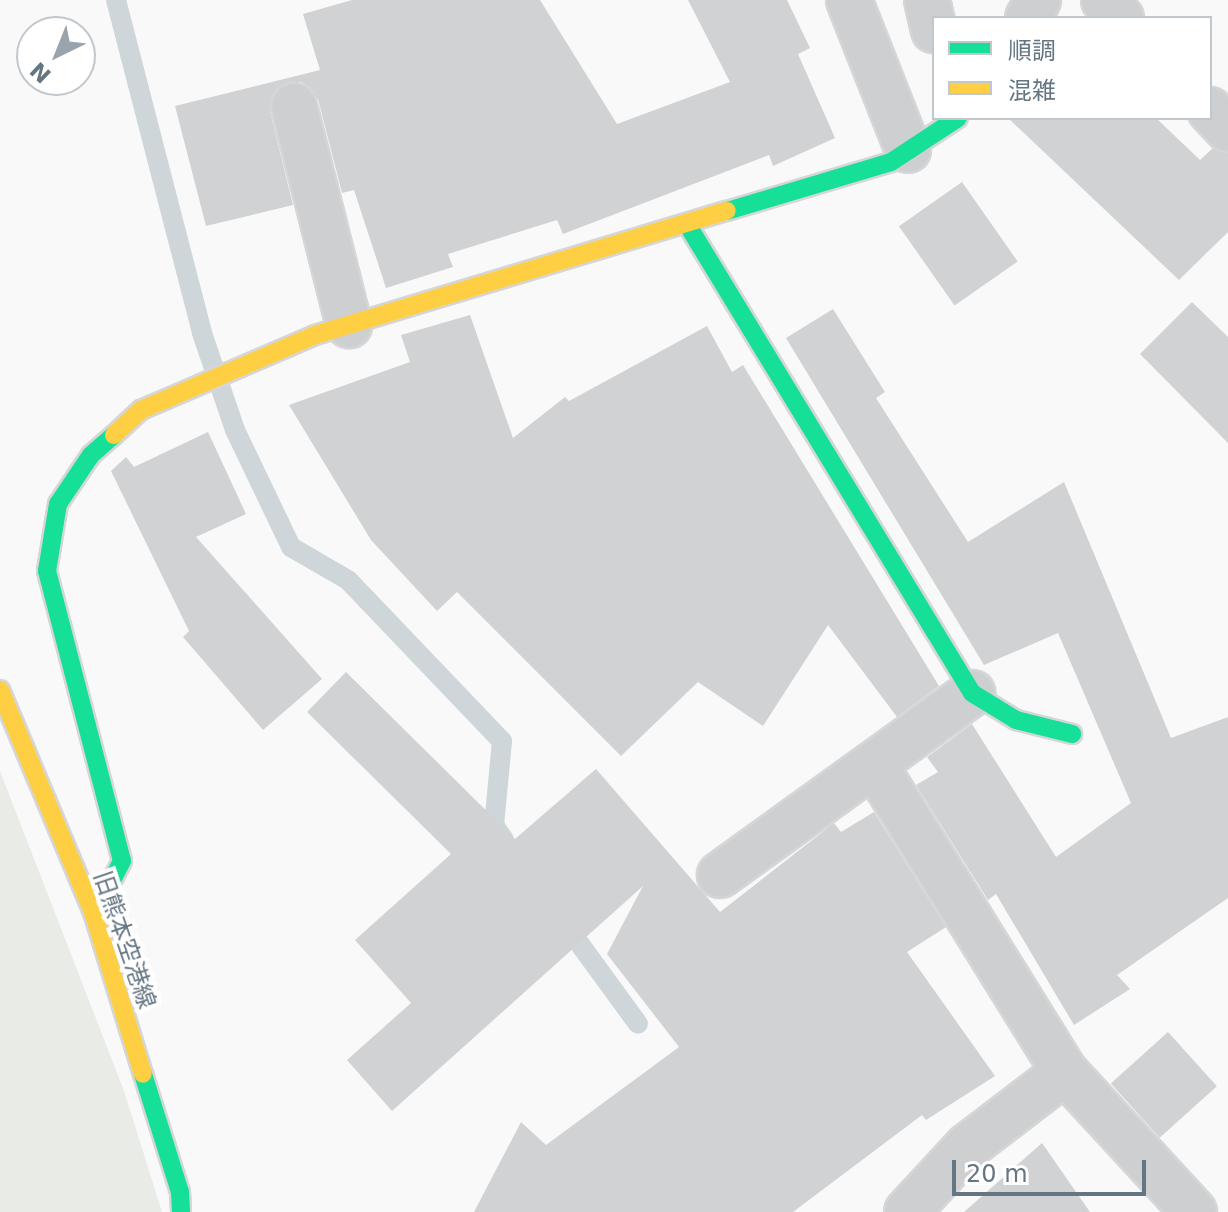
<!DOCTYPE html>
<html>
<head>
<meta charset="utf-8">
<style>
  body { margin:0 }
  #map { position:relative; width:1228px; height:1212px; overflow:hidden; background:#f9f9f9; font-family:"DejaVu Sans","Noto Sans JP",sans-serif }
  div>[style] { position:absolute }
  .green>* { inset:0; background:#e8ebe6 }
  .stream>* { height:20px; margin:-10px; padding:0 10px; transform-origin:10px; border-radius:10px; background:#ced6d9 }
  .building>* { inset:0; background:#d0d2d3; transform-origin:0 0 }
  .roads { filter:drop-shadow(2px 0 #d5d6d7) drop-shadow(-2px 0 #d5d6d7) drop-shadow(0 2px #d5d6d7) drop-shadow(0 -2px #d5d6d7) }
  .street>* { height:44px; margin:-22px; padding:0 22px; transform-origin:22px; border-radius:22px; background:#cecfd0 }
  .fast>* { height:18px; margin:-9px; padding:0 9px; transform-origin:9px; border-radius:9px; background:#16e098 }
  .slow>* { height:18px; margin:-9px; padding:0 9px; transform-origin:9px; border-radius:9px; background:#ffcf43 }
  span { translate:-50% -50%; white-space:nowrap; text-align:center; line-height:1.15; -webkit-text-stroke:8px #fff; paint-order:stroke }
  .street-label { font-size:24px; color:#657683 }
  .legend { position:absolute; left:932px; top:16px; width:280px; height:104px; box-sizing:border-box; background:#fff; border:2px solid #c1c8cd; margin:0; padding:10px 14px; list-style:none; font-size:24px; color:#657683 }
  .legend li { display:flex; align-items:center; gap:16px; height:40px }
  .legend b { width:40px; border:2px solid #c1c8cd }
  .north { position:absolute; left:16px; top:16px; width:80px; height:80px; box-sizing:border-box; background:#fff; border:2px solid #c1c8cd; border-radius:50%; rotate:223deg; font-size:22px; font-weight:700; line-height:32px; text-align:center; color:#657683 }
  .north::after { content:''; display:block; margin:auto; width:28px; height:36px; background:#99a4ac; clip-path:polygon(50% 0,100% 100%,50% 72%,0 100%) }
  .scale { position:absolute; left:952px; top:1160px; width:194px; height:36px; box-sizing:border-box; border:4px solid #657683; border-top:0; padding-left:10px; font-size:24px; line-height:28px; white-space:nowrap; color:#657683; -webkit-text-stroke:6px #fff; paint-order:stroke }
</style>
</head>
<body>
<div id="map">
  <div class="green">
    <div style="clip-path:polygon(0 771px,124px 1091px,162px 1212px,0 1212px)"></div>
  </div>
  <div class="stream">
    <div style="left:116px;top:0;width:344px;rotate:75.5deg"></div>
    <div style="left:202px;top:333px;width:102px;rotate:71.2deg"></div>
    <div style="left:235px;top:430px;width:130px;rotate:64.4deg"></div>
    <div style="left:291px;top:547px;width:66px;rotate:30.1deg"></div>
    <div style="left:348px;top:580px;width:223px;rotate:46.3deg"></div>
    <div style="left:502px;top:741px;width:84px;rotate:95.4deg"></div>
    <div style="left:494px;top:825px;width:18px;rotate:56deg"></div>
    <div style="left:563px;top:921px;width:127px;rotate:53.9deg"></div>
  </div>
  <div class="building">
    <div style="clip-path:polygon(352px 0,540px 0,617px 124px,730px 82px,688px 0,787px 0,810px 48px,798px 54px,835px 138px,773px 166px,769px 155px,563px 234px,557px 220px,448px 254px,453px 267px,386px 288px,354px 190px,342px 193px,318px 99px,302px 82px,289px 82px,276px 89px,270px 111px,293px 205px,206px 226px,175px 106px,320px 70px,303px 14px)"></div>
    <div style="clip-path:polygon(1008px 118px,1156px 118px,1200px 160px,1213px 148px,1228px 153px,1228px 232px,1179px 280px)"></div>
    <div style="left:962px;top:182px;width:97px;height:77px;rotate:55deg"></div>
    <div style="clip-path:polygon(1192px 302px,1228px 337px,1228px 443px,1140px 354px)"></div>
    <div style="clip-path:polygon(833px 309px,885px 392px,876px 398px,968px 542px,1064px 482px,1171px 738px,1228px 717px,1228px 898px,1117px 975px,1130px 989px,1074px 1025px,996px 894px,988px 900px,916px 785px,938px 772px,927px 757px,972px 724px,1056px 857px,1131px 803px,1058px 633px,984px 665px,786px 338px)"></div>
    <div style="clip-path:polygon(470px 315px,513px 438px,565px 397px,569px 401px,707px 326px,732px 372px,743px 365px,939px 686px,897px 717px,828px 625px,763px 726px,698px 682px,621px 756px,457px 592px,437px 611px,371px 540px,289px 405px,410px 362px,401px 335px)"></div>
    <div style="clip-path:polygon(208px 432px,246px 514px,196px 537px,322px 679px,263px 730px,183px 637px,189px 631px,111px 471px,126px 457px,134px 467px)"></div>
    <div style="clip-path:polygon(346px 672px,515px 839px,596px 769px,720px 912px,834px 823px,841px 832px,874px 812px,946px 927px,907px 952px,995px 1076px,926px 1120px,922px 1115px,793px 1212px,474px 1212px,521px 1122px,546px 1145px,679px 1047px,607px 954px,643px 886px,392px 1111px,347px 1060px,411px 1003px,355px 940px,451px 854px,307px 712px)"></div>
    <div style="left:1168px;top:1032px;width:73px;height:77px;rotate:48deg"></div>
    <div style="clip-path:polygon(1042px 1143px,1090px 1212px,964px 1212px)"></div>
  </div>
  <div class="roads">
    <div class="street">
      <div style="left:849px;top:0;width:161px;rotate:68.5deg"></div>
      <div style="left:927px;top:0;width:31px;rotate:77deg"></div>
      <div style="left:1104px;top:0;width:25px;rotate:47deg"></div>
      <div style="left:1028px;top:18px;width:21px;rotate:-61deg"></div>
      <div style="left:294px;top:106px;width:226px;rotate:75.9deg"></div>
      <div style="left:1210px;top:110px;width:26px;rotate:47deg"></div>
      <div style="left:875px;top:766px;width:360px;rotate:58.2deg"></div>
      <div style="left:1065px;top:1072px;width:190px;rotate:47.3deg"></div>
      <div style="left:720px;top:875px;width:311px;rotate:-35.8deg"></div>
      <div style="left:907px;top:1212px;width:88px;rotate:-47.3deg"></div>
      <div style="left:967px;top:1147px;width:123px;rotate:-37.4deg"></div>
    </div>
    <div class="fast">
      <div style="left:727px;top:211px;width:171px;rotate:-16.6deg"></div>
      <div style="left:891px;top:162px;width:80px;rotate:-33.3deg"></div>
      <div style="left:687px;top:224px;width:549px;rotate:58.71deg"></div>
      <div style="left:972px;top:693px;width:52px;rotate:31.5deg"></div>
      <div style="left:1016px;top:720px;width:58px;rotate:14deg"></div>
      <div style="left:94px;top:915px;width:61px;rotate:-62.6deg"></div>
      <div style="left:122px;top:861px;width:300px;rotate:-104.5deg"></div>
      <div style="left:47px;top:571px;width:68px;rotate:-80.7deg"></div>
      <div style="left:58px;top:504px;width:59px;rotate:-56deg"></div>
      <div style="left:91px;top:455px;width:30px;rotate:-41deg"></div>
      <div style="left:143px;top:1074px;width:124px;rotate:72.6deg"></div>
      <div style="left:180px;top:1192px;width:20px;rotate:87deg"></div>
    </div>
    <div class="slow">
      <div style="left:114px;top:435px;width:37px;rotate:-43deg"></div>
      <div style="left:141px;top:410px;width:189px;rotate:-23.3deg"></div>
      <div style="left:315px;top:335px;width:430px;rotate:-16.8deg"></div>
      <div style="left:0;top:690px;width:244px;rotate:67.3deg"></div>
      <div style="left:94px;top:915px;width:166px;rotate:72.9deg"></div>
    </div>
  </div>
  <div class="street-label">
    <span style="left:124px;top:940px;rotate:71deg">旧熊本空港線</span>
  </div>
  <ul class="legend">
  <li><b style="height:10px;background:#16e098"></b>順調</li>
  <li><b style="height:10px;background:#ffcf43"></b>混雑</li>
  </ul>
  <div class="north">N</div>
  <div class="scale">20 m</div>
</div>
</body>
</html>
